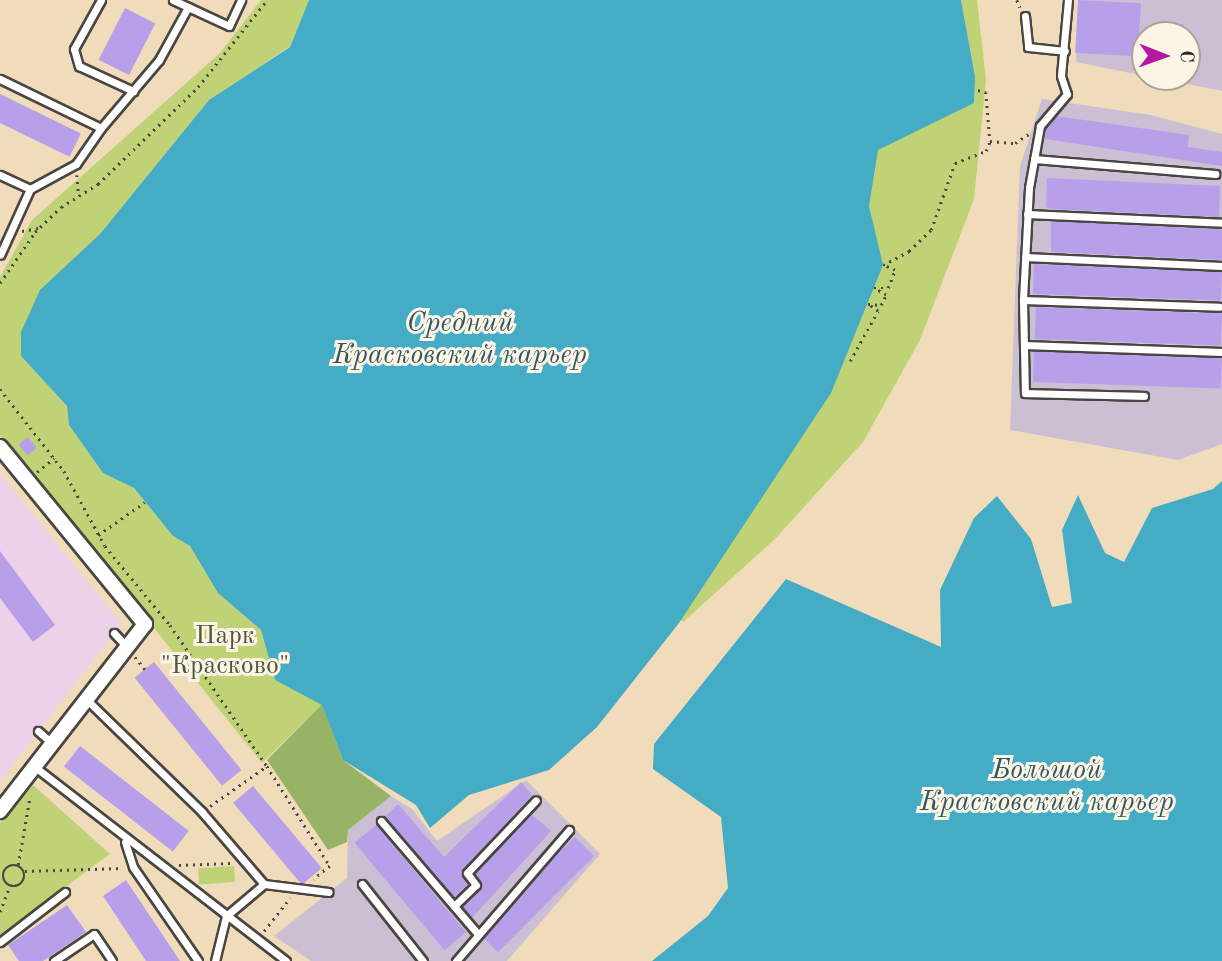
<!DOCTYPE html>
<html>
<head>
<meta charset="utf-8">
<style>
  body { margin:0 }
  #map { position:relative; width:1222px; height:961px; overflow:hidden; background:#f0dcbb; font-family:"Old Standard TT",serif }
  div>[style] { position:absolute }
  .built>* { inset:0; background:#ecd1e9 }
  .industrial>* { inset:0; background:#cbbfd4 }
  .green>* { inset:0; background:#bfd275; transform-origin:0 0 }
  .forest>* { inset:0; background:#97b466 }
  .water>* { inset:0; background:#44acc4 }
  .building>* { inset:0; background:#b89fe9; transform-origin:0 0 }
  .path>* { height:2.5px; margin-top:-1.25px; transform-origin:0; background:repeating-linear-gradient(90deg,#494641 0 2px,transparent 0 7px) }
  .path>.ring { margin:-1.25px; padding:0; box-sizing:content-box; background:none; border:2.5px solid #494641; border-radius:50% }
  .roads { filter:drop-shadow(2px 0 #494641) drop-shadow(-2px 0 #494641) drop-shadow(0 2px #494641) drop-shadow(0 -2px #494641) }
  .service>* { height:7px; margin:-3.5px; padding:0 3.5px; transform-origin:3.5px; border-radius:3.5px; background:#fff }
  .minor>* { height:14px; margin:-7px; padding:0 7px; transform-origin:7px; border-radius:7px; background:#fff }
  span { translate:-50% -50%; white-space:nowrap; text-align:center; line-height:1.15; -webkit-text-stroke:6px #fcf5e5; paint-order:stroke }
  .park-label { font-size:26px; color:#50553e }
  .water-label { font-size:28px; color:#345861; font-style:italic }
  .north { position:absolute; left:1131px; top:21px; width:70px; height:70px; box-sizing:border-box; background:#fcf5e5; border:2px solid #a8a49b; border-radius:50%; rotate:91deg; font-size:19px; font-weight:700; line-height:28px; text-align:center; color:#2b2b2b }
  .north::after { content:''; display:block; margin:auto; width:24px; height:32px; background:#b5179e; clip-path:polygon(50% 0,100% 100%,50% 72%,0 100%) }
</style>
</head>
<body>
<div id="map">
  <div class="built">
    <div style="clip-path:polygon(0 474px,122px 624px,0 781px)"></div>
  </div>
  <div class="industrial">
    <div style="clip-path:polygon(1079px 0,1222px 0,1222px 91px,1152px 77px,1187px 77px,1187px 35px,1145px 35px,1145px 76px,1076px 62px)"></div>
    <div style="clip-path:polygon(1042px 99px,1151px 115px,1222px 134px,1222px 444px,1178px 460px,1010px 430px,1020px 166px)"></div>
    <div style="clip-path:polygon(526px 780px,600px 854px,507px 961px,311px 961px,274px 936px,347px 878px,348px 830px,391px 796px,412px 809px,437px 841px)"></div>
  </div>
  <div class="green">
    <div style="clip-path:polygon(261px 0,309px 0,290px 46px,209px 100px,100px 234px,41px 290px,21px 356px,67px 406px,69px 425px,103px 473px,134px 488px,173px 536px,190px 546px,218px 593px,261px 630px,275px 680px,322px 704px,262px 763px,0 436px,0 277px,32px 220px,220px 53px)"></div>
    <div style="clip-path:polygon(961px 0,977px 0,986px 80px,974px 199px,920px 340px,863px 442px,775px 539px,683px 622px,678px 617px,865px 206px,870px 150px,966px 29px)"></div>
    <div style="clip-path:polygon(33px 785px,110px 854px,0 935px,0 823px)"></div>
    <div style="left:234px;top:866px;width:16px;height:36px;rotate:86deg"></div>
  </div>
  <div class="forest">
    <div style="clip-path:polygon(322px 704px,343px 760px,391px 796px,348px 830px,347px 842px,328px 850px,267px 760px)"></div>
  </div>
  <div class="water">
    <div style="clip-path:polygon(309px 0,961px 0,975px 77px,974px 103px,878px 150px,869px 206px,883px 265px,831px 393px,679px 623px,597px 727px,549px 770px,469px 795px,430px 828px,416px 805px,343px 760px,322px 705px,275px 680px,261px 630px,218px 593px,190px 546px,173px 536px,134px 488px,103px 473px,69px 425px,67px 406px,21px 356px,21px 332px,40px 290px,100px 234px,209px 100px,290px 47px)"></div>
    <div style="clip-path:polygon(1222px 481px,1222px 961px,652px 961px,708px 916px,728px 888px,721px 817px,653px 769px,654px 744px,786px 579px,941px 647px,940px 590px,974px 518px,997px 496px,1031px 539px,1052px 607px,1072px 603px,1062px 530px,1078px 495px,1105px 553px,1124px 562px,1152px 508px,1213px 489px)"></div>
  </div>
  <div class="building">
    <div style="left:1078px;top:0;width:63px;height:53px;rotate:3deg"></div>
    <div style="left:125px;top:8px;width:34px;height:58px;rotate:27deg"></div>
    <div style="left:0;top:94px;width:90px;height:26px;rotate:26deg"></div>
    <div style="clip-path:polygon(1056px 116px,1189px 135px,1188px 147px,1222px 152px,1222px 166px,1045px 139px,1046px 128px)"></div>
    <div style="clip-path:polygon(1047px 178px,1220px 186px,1219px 217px,1051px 209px,1046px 207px)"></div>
    <div style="clip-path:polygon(1051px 221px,1218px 229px,1222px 230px,1222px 260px,1051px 252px)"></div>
    <div style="left:1034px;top:264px;width:188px;height:30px;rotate:2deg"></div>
    <div style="left:1036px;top:307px;width:186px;height:32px;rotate:2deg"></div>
    <div style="left:1034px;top:351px;width:188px;height:31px;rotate:2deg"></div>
    <div style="left:28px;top:437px;width:14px;height:12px;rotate:51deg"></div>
    <div style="clip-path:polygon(0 551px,55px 625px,33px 642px,0 598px)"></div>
    <div style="left:154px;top:662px;width:139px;height:25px;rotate:51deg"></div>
    <div style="left:80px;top:746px;width:138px;height:26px;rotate:38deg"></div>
    <div style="clip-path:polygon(521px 782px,532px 795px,463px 869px,468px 884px,454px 897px,385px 817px,398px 804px,444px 857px)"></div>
    <div style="left:253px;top:786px;width:107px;height:26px;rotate:50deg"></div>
    <div style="clip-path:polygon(531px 814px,551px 831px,472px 918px,462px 906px,482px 888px,475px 873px)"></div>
    <div style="left:376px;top:825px;width:140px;height:28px;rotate:50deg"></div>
    <div style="left:575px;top:837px;width:27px;height:136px;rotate:45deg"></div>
    <div style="clip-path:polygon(126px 880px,180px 961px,146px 961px,103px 896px)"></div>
    <div style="clip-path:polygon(67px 905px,86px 932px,43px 961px,19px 961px,8px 945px)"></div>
  </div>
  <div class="path">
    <div style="left:1017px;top:0;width:8px;rotate:67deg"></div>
    <div style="left:978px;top:90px;width:8px;rotate:14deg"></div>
    <div style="left:986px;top:92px;width:49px;rotate:85.3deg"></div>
    <div style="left:990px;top:141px;width:25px;rotate:5deg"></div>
    <div style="left:1015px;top:143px;width:17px;rotate:-33deg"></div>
    <div style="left:77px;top:175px;width:21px;rotate:85deg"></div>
    <div style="left:22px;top:231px;width:17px;rotate:-10deg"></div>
    <div style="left:0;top:283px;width:62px;rotate:-55.5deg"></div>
    <div style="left:35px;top:232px;width:36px;rotate:-44deg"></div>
    <div style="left:61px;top:207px;width:44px;rotate:-31.9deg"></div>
    <div style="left:98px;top:184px;width:139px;rotate:-44.1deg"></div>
    <div style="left:198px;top:87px;width:111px;rotate:-51.6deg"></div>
    <div style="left:850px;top:361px;width:57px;rotate:-60.8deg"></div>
    <div style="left:878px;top:311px;width:12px;rotate:-145deg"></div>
    <div style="left:868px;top:304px;width:13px;rotate:4deg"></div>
    <div style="left:881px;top:305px;width:11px;rotate:-63deg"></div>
    <div style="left:886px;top:295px;width:14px;rotate:-150deg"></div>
    <div style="left:874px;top:288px;width:14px"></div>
    <div style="left:888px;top:288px;width:19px;rotate:-69deg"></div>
    <div style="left:895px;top:270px;width:13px;rotate:-157deg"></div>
    <div style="left:883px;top:265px;width:30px;rotate:-28deg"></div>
    <div style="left:909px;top:251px;width:30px;rotate:-44deg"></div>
    <div style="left:931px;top:230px;width:71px;rotate:-70.3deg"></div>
    <div style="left:955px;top:163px;width:33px;rotate:-21deg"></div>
    <div style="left:986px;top:151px;width:11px;rotate:-68deg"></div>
    <div style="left:0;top:389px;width:104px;rotate:52deg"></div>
    <div style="left:64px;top:471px;width:85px;rotate:61.3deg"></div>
    <div style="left:105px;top:546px;width:102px;rotate:50.6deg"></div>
    <div style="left:170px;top:625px;width:171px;rotate:55.5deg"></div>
    <div style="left:267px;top:766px;width:118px;rotate:57.8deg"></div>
    <div style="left:330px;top:866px;width:21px;rotate:141deg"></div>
    <div style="left:37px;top:472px;width:22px;rotate:-39deg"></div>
    <div style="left:98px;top:535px;width:57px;rotate:-35.1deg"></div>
    <div style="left:135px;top:657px;width:16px;rotate:50deg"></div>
    <div style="left:210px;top:806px;width:70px;rotate:-35.1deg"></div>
    <div class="ring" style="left:3px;top:865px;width:19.5px;height:19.5px"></div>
    <div style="left:18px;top:865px;width:70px;rotate:-80.1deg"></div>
    <div style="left:179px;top:865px;width:52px;rotate:-2.2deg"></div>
    <div style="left:25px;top:871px;width:98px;rotate:-1.8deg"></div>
    <div style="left:0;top:912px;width:27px;rotate:-70deg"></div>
    <div style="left:264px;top:931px;width:42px;rotate:-51.8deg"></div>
  </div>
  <div class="roads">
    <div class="service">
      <div style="left:101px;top:0;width:56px;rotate:118.9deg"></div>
      <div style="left:74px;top:49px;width:18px;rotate:74deg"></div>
      <div style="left:79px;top:66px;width:60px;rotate:24.8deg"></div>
      <div style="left:173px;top:0;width:17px;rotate:25deg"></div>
      <div style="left:1068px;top:0;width:76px;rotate:95.3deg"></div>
      <div style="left:1061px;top:76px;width:19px;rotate:72deg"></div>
      <div style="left:1067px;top:94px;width:42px;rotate:130.2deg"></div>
      <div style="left:1040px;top:126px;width:63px;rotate:100.1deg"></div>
      <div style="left:1029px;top:188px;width:112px;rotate:93.1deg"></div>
      <div style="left:1023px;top:300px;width:93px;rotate:88.8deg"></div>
      <div style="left:1025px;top:393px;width:119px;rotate:1.4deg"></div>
      <div style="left:1025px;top:16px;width:31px;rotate:84deg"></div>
      <div style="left:1028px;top:47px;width:37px;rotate:6deg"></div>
      <div style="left:0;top:79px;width:112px;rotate:25.9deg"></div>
      <div style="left:101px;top:128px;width:44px;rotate:124.8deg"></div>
      <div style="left:76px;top:164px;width:52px;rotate:151.5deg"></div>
      <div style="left:101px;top:128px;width:89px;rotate:-49.5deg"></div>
      <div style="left:159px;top:60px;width:60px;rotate:-61.3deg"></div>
      <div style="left:188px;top:7px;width:45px;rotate:24.9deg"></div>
      <div style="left:229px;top:26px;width:29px;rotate:-65deg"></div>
      <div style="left:1034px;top:159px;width:182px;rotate:4.7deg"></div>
      <div style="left:0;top:175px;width:33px;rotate:25deg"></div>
      <div style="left:30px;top:189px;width:72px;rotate:114.4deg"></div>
      <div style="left:1027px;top:214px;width:195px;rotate:2.6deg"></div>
      <div style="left:1025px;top:257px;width:197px;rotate:2.6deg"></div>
      <div style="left:1023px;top:300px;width:196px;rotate:2deg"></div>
      <div style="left:1024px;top:345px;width:198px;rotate:2deg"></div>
      <div style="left:114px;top:633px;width:18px;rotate:47deg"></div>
      <div style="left:87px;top:700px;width:161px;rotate:44.2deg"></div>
      <div style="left:202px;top:812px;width:95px;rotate:49.3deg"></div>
      <div style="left:264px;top:884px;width:50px;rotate:139.9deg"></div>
      <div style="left:226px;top:916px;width:46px;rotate:103.7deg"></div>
      <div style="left:38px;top:731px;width:18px;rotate:41deg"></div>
      <div style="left:35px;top:767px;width:317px;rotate:37.7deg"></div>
      <div style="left:381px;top:821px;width:148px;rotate:49.4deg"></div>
      <div style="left:125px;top:842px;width:26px;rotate:72deg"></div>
      <div style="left:133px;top:867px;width:114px;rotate:55.3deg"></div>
      <div style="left:264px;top:884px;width:65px;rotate:7deg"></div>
      <div style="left:362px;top:884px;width:98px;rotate:51.6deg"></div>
      <div style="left:454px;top:906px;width:30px;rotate:-44deg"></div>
      <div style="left:476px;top:885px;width:15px;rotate:-127deg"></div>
      <div style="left:467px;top:873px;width:100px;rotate:-46.6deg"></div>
      <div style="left:0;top:942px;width:82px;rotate:-37.6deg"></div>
      <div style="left:54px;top:961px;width:48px;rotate:-34deg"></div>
      <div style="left:94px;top:934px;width:32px;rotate:56deg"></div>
      <div style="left:456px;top:961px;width:173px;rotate:-49.2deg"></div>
    </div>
    <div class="minor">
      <div style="left:0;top:447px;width:229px;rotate:50.7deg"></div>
      <div style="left:145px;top:624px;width:237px;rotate:127.8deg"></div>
    </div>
  </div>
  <div class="park-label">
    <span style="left:225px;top:652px">Парк<br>"Красково"</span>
  </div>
  <div class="water-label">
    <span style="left:460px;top:340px">Средний<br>Красковский карьер</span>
    <span style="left:1047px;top:787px">Большой<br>Красковский карьер</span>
  </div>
  <div class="north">С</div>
</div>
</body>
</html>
